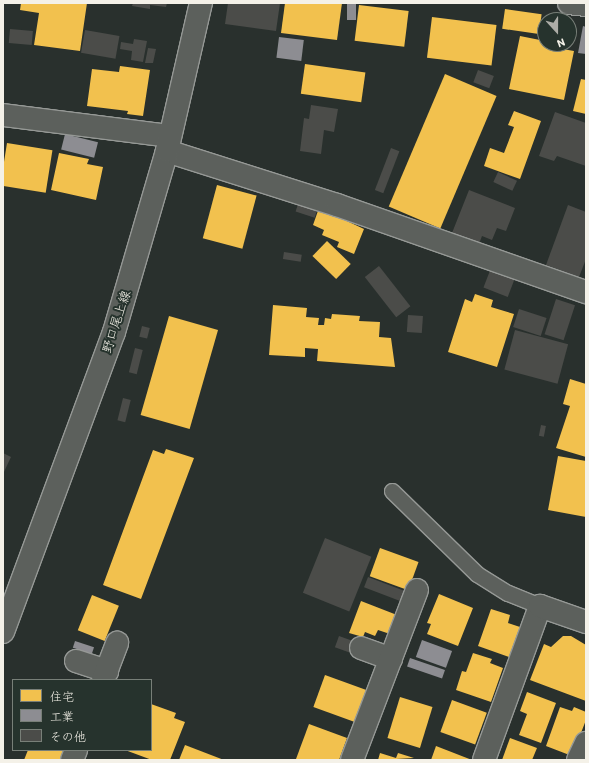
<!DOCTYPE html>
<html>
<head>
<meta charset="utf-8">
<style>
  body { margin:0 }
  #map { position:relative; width:589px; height:763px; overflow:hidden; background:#29302d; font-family:Itim,"Klee One",sans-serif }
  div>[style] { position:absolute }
  .homes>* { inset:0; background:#f2c14e; transform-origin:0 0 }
  .industry>* { inset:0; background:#8d8d92; transform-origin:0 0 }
  .building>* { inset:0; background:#4b4c49; transform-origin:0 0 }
  .roads { filter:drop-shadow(1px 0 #969996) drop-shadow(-1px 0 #969996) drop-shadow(0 1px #969996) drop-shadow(0 -1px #969996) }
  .service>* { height:15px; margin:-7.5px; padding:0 7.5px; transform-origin:7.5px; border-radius:7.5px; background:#5c605c }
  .minor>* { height:22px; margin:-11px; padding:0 11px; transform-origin:11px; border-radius:11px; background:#5c605c }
  .secondary>* { height:22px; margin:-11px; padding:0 11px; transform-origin:11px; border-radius:11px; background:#5c605c }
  span { translate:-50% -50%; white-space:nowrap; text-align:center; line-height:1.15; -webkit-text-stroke:4px #26332d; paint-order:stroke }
  .street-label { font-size:13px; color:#f4f1e8 }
  .frame { position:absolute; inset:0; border:4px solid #f4f1e8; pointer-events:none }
  .legend { position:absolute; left:12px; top:679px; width:140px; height:72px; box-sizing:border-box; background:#26332d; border:1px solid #787f78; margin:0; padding:5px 7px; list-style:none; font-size:12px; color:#f4f1e8 }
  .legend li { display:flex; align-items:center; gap:8px; height:20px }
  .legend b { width:20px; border:1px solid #787f78 }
  .north { position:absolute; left:537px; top:12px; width:40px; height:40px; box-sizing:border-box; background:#26332d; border:1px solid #787f78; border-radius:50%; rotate:159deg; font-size:11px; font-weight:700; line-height:16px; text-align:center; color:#f4f1e8 }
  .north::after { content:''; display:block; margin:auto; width:14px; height:18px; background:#adada7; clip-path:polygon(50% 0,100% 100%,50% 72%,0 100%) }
</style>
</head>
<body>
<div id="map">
  <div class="homes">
    <div style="clip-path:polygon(21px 3px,87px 3px,80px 51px,34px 45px,39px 13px,20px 10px)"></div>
    <div style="clip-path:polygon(285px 3px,342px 3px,337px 40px,281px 33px)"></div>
    <div style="left:359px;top:5px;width:50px;height:36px;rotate:7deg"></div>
    <div style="left:505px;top:9px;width:37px;height:20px;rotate:8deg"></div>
    <div style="left:432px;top:17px;width:65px;height:41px;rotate:7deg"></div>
    <div style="clip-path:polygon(520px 36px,545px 41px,545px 44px,558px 44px,557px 48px,574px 51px,564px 100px,509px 89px)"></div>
    <div style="left:305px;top:64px;width:61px;height:30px;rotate:8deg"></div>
    <div style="clip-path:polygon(120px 66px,150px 70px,143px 116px,127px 114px,128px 111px,87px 106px,92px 69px,119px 72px)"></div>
    <div style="left:445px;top:74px;width:56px;height:144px;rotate:23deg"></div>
    <div style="clip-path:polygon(581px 79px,586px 80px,586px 114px,573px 111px)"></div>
    <div style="clip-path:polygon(514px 111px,541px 121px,520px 179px,484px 166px,490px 148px,504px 153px,514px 127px,508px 125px)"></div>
    <div style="left:7px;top:143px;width:46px;height:43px;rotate:9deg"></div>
    <div style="clip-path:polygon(59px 153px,89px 159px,87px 164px,103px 167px,96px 200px,51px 190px)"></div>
    <div style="left:217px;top:185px;width:41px;height:55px;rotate:15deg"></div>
    <div style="clip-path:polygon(319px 208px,364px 229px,354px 254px,337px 247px,339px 242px,322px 235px,324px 230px,313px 225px)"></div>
    <div style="left:327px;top:241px;width:33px;height:21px;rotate:44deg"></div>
    <div style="clip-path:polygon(475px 294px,493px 300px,491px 307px,514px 314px,497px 367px,448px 352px,465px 299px,472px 302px)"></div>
    <div style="clip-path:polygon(273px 305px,307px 308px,306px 317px,319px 318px,318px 325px,324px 325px,325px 318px,331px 319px,332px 314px,360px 316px,359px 321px,380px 322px,379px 337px,391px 338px,395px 367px,317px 361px,318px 349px,305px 348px,305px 357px,269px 355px)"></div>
    <div style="left:169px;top:316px;width:51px;height:103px;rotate:16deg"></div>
    <div style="clip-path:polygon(570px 379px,586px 384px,586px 457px,556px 448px,570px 406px,563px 404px)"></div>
    <div style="clip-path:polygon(166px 449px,194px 458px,141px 599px,103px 585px,153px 450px,164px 454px)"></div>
    <div style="clip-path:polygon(558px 456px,586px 461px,586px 517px,548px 510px)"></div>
    <div style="left:380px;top:548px;width:41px;height:30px;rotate:20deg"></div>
    <div style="clip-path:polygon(439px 594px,473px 608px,458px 646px,427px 634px,431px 624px,427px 623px)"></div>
    <div style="left:92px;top:595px;width:29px;height:38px;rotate:22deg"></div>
    <div style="clip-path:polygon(361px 601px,397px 615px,390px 634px,378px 630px,375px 636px,365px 632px,363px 637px,349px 633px)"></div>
    <div style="clip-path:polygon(491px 609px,510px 615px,508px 623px,520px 627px,509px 657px,478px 646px)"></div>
    <div style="clip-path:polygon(563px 636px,571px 636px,586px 645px,586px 701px,530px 680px,544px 644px,551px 647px)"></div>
    <div style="clip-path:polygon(473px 653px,492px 659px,490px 663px,503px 668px,491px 702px,456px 690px,462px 671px,466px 672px)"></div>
    <div style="left:325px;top:675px;width:44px;height:34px;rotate:20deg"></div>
    <div style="clip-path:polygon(527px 692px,556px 703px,541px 743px,519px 735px,527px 714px,520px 711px)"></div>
    <div style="left:400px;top:697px;width:34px;height:43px;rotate:17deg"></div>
    <div style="left:452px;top:700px;width:37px;height:34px;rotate:20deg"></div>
    <div style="clip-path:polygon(151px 704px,176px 713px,174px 718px,185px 722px,170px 760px,152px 760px,125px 750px,151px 750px)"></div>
    <div style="clip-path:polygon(560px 707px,572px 711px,574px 707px,586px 712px,586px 720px,572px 756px,546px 746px)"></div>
    <div style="clip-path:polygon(309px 724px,347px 738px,339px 760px,296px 759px)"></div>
    <div style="clip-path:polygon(510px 738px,537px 748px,532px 760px,502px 760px)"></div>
    <div style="clip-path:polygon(185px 745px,224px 760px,179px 760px)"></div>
    <div style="clip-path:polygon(436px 746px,472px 760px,431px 760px)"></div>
    <div style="clip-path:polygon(28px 750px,69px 750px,65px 760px,24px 760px)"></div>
    <div style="clip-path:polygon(380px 753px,396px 758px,398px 753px,414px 758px,378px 760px)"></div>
  </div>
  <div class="industry">
    <div style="left:347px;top:3px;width:9px;height:17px"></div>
    <div style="clip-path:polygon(583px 26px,586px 27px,586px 54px,578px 53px)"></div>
    <div style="left:279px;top:37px;width:25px;height:21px;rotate:7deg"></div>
    <div style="left:65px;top:134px;width:34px;height:16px;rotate:14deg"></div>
    <div style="left:422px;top:640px;width:32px;height:18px;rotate:20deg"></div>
    <div style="left:75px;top:641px;width:20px;height:7px;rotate:18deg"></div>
    <div style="left:410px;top:658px;width:37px;height:9px;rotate:19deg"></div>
  </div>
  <div class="building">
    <div style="clip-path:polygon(133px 3px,167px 3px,166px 7px,150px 5px,150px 9px,132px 6px)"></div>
    <div style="clip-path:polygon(228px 3px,280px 3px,276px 31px,225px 24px)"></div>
    <div style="left:10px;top:29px;width:23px;height:14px;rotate:5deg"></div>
    <div style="left:85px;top:30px;width:35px;height:23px;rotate:10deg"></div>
    <div style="clip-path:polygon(134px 39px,147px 41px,143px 62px,131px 60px,132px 51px,120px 49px,121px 42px,133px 44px)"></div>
    <div style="clip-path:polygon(148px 48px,156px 49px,153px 63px,145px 63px)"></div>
    <div style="left:478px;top:70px;width:17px;height:13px;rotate:21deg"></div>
    <div style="clip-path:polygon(311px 105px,338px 109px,334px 132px,324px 130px,321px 154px,300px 151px,304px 118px,309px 119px)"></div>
    <div style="clip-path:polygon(555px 112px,586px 123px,586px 166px,557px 156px,554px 161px,539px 156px)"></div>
    <div style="left:391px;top:148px;width:9px;height:45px;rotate:21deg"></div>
    <div style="left:498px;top:172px;width:21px;height:11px;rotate:25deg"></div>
    <div style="clip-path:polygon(469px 190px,515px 208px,506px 231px,497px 228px,492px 240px,482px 236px,479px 244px,452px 233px)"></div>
    <div style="left:299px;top:201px;width:20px;height:11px;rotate:18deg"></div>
    <div style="clip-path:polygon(568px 205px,586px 212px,586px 259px,579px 277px,546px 265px)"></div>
    <div style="left:284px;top:252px;width:18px;height:7px;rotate:9deg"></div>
    <div style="left:379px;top:266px;width:51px;height:18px;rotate:52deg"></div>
    <div style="left:491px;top:268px;width:26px;height:21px;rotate:21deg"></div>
    <div style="left:556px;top:299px;width:20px;height:37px;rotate:18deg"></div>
    <div style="left:519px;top:309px;width:29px;height:19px;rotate:18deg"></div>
    <div style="left:408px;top:315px;width:15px;height:17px;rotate:4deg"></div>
    <div style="left:142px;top:326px;width:8px;height:11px;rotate:14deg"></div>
    <div style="left:515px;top:330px;width:55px;height:41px;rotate:15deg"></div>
    <div style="left:135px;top:348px;width:8px;height:25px;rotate:14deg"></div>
    <div style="left:123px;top:398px;width:8px;height:23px;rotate:14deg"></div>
    <div style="left:541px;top:425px;width:5px;height:11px;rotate:11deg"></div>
    <div style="clip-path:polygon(3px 453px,11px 457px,3px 474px)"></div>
    <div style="left:325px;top:538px;width:50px;height:59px;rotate:22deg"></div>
    <div style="left:368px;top:577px;width:40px;height:11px;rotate:21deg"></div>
    <div style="left:339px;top:636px;width:20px;height:12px;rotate:20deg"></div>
  </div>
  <div class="roads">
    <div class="service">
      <div style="left:392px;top:491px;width:119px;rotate:44.3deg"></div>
      <div style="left:477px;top:574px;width:36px;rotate:32deg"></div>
      <div style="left:508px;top:593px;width:35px;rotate:22deg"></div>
    </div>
    <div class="minor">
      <div style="left:569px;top:3px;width:17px;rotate:7deg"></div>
      <div style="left:3px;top:115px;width:168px;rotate:7.2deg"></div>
      <div style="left:167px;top:151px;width:178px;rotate:17.6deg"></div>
      <div style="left:337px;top:205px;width:264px;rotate:19.3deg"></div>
      <div style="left:361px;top:648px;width:32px;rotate:20deg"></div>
      <div style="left:76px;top:661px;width:33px;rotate:18deg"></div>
      <div style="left:103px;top:680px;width:40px;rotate:-69deg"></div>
      <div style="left:72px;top:760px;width:11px;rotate:-68deg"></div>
      <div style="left:352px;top:760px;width:182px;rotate:-69.1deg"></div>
      <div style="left:484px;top:760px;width:164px;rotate:-70deg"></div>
      <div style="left:540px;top:606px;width:49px;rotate:19.2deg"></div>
      <div style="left:578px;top:760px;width:19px;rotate:-65deg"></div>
    </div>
    <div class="secondary">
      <div style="left:3px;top:632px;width:320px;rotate:-69.7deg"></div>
      <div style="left:114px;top:332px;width:189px;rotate:-73.7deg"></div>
      <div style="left:167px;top:151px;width:152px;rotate:-77.1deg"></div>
    </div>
  </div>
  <div class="street-label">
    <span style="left:117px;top:322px;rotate:-72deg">野口尾上線</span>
  </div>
  <div class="frame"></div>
  <ul class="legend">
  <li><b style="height:11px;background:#f2c14e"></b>住宅</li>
  <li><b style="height:11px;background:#8d8d92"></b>工業</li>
  <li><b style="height:11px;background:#4b4c49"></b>その他</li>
  </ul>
  <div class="north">N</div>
</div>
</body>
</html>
